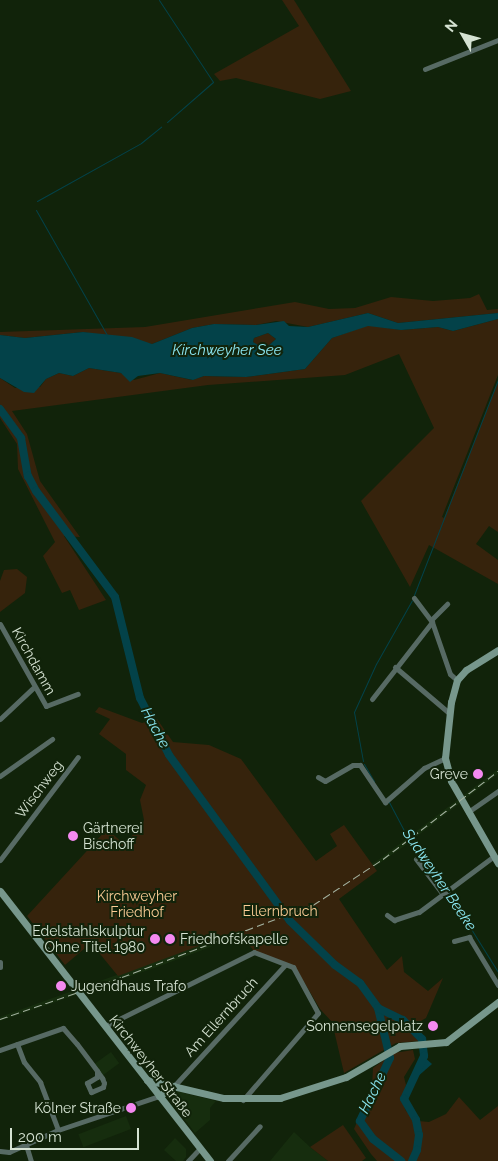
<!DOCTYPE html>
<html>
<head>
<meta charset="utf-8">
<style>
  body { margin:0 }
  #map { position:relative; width:498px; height:1161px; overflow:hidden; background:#11230a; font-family:Raleway,sans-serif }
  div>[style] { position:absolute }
  .built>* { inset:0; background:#162d0e; transform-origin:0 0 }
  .green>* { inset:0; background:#36230c }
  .water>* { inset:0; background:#034249 }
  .stream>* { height:1px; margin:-0.5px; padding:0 0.5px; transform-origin:0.5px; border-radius:0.5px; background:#034249 }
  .river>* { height:8px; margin:-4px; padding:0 4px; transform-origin:4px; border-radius:4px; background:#034249 }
  .street>* { height:5px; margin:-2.5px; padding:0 2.5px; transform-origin:2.5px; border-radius:2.5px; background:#576a64 }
  .secondary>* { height:7px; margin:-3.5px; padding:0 3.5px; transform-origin:3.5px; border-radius:3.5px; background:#77978c }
  .rail>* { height:1px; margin-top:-0.5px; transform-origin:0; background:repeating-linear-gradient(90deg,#a2b09e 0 8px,transparent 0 12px) }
  .dots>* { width:14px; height:14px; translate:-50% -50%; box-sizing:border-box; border:2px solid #11230a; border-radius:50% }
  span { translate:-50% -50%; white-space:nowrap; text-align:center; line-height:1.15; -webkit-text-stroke:4px #11230a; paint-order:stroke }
  .street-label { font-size:14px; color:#d5e2d2 }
  .poi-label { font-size:14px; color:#d5e2d2 }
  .right { translate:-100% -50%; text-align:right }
  .left { translate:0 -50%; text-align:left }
  .park-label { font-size:14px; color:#facb95 }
  .water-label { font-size:15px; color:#8ae5f0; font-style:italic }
  .north { position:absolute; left:438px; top:10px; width:50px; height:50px; -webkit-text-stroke:4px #11230a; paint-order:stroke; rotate:308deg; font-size:14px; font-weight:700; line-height:20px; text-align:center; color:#d5e2d2 }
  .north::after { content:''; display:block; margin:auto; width:18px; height:22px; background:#d5e2d2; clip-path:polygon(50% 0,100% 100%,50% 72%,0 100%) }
  .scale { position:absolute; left:10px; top:1128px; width:129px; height:22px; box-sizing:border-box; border:2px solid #d5e2d2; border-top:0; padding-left:6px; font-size:15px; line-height:18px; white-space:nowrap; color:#d5e2d2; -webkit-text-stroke:4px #11230a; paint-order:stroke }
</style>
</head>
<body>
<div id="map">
  <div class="built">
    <div style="clip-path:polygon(498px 769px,498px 774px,403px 847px,328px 899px,293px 916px,157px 967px,0 1021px,0 1017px,283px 915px,325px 895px,381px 858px)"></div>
    <div style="left:111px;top:1052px;width:14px;height:21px;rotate:54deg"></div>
    <div style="clip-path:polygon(176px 1091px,216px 1101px,210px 1108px,210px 1120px,195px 1133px,169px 1099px,168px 1095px)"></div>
    <div style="left:126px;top:1116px;width:14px;height:51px;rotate:69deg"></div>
    <div style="clip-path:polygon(294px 1132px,310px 1147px,328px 1161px,270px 1161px)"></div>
    <div style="clip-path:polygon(175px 1138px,186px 1149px,186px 1157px,183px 1161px,176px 1161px,164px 1150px)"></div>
  </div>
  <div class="green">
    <div style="clip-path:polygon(282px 0,294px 0,351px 91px,320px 99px,236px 78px,220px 81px,214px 74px,299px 26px)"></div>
    <div style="clip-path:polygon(479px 294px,487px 310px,498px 309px,498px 313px,398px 323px,368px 313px,308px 327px,276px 321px,256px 325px,214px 324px,192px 328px,152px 344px,83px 332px,25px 338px,0 335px,0 332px,145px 327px,295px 302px,329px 309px,355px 308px,391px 297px,433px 301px,470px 298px)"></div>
    <div style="clip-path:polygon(498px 319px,498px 375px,442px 517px,444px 518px,498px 382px,498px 532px,489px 526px,476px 544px,498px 560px,498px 584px,429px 545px,410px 587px,361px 501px,434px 428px,399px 354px,345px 375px,208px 385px,12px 411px,27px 434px,40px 481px,80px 537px,64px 536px,106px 600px,79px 610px,70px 590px,62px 593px,43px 556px,55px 542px,18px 469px,17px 444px,0 418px,0 412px,12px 425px,0 406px,0 378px,15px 388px,40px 387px,46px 379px,59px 373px,73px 376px,89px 368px,121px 373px,134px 380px,160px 373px,192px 380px,204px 376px,246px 377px,305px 369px,332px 338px,368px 325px,401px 330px,438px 327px,453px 331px)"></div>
    <div style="clip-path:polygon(268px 333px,276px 339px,268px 346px,263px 349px,253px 342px,254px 338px)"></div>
    <div style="clip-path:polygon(17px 569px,27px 577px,25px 593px,0 612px,0 581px,4px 570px)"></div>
    <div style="clip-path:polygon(99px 707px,142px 723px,157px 719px,173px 742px,209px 745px,241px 759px,316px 861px,337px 846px,330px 834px,344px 825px,377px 871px,339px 899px,387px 970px,402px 956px,404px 972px,428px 991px,443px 978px,426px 1018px,419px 1022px,413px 1031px,420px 1041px,396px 1043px,344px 1073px,332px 1022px,320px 1009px,297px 970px,253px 950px,239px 931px,118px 976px,91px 943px,65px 965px,27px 916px,107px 829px,125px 845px,144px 820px,140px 800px,146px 785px,126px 770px,126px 754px,99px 734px,110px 719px,95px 712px)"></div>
    <div style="clip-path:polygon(413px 1050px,415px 1059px,404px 1077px,406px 1085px,402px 1101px,406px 1111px,418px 1121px,429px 1122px,446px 1114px,459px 1097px,480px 1120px,498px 1106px,498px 1161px,377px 1161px,371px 1154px,354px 1129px,372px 1087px,373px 1068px,394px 1053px)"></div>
    <div style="clip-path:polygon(343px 1125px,366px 1158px,362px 1161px,328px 1161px,310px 1147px)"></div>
  </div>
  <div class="water">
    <div style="clip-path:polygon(evenodd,368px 313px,398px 323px,498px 313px,498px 319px,453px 331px,438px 327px,401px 330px,368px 326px,332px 338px,305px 369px,246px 377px,204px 376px,193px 380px,160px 373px,138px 376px,130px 382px,121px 373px,89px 368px,73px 376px,59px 373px,46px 379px,34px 393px,24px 392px,0 378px,0 335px,25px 338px,83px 332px,132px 337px,152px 344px,192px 328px,214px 324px,256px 325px,284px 321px,289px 326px,308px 327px,368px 313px,268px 333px,276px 339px,268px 346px,263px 348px,253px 342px,254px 338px,268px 333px)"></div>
    <div style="clip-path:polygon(422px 1055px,432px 1064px,416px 1078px,413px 1074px)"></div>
  </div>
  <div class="stream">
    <div style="left:159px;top:0;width:98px;rotate:56.6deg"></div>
    <div style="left:213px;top:82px;width:61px;rotate:139deg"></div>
    <div style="left:37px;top:201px;width:119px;rotate:-29.1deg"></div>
    <div style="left:141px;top:143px;width:26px;rotate:-39deg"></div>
    <div style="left:36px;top:210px;width:144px;rotate:60.4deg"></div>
    <div style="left:414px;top:595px;width:232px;rotate:-68.7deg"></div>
    <div style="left:363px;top:761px;width:50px;rotate:-100.4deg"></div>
    <div style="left:354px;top:712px;width:53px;rotate:-65.4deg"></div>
    <div style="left:376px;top:664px;width:73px;rotate:-60.6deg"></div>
    <div style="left:364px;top:764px;width:20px;rotate:60deg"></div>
    <div style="left:389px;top:802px;width:45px;rotate:62.3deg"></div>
    <div style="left:410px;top:842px;width:59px;rotate:53.3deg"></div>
    <div style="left:448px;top:892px;width:94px;rotate:58deg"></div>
  </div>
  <div class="river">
    <div style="left:0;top:409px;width:36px;rotate:54deg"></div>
    <div style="left:21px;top:438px;width:39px;rotate:80deg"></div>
    <div style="left:28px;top:476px;width:17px;rotate:62deg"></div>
    <div style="left:36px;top:491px;width:132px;rotate:53.3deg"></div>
    <div style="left:115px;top:597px;width:104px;rotate:76.1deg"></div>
    <div style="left:140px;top:698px;width:64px;rotate:63deg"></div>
    <div style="left:169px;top:755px;width:205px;rotate:53.9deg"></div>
    <div style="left:290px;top:921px;width:63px;rotate:44.4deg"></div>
    <div style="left:335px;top:965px;width:31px;rotate:36deg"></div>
    <div style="left:360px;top:983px;width:31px;rotate:54deg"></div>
    <div style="left:378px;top:1008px;width:51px;rotate:76.5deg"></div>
    <div style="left:390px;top:1058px;width:70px;rotate:115.5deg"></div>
    <div style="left:360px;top:1121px;width:22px;rotate:54deg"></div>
    <div style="left:373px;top:1139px;width:36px;rotate:38deg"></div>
    <div style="left:378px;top:1008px;width:28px;rotate:26deg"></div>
    <div style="left:403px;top:1020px;width:27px;rotate:45deg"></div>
    <div style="left:422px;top:1039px;width:17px;rotate:83deg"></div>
    <div style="left:424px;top:1056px;width:47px;rotate:114.9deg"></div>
    <div style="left:404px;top:1099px;width:24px;rotate:60deg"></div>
    <div style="left:416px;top:1120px;width:15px;rotate:79deg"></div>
    <div style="left:419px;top:1135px;width:15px;rotate:98deg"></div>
    <div style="left:417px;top:1150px;width:12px;rotate:114deg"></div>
  </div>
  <div class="street">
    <div style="left:425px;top:69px;width:79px;rotate:-21.7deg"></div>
    <div style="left:414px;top:598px;width:30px;rotate:53deg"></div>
    <div style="left:432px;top:622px;width:55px;rotate:70.9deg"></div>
    <div style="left:450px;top:674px;width:9px;rotate:41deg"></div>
    <div style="left:431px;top:620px;width:23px;rotate:-45deg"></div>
    <div style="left:0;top:624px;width:94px;rotate:60.7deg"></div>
    <div style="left:46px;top:706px;width:34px;rotate:-21deg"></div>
    <div style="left:395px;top:667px;width:71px;rotate:40.4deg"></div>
    <div style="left:372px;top:699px;width:98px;rotate:-52.1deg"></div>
    <div style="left:0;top:719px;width:45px;rotate:-43.2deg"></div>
    <div style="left:0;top:776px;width:64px;rotate:-35.4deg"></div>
    <div style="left:318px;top:777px;width:8px;rotate:30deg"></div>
    <div style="left:325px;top:781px;width:32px;rotate:-30deg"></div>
    <div style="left:353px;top:765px;width:7px"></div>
    <div style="left:360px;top:765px;width:45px;rotate:56deg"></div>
    <div style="left:385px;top:802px;width:52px;rotate:-41.1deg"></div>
    <div style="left:424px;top:768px;width:23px;rotate:-25deg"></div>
    <div style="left:468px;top:812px;width:37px;rotate:-35deg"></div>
    <div style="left:416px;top:859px;width:43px;rotate:52.6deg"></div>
    <div style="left:0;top:860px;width:129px;rotate:-52.9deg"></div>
    <div style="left:387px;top:915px;width:9px;rotate:36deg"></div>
    <div style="left:394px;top:920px;width:26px;rotate:-18deg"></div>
    <div style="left:419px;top:912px;width:94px;rotate:-36.7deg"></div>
    <div style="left:454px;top:941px;width:16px;rotate:-15deg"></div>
    <div style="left:469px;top:937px;width:56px;rotate:58.9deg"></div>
    <div style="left:0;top:962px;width:5px;rotate:90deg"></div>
    <div style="left:105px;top:1026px;width:166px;rotate:-26.4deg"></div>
    <div style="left:254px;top:952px;width:42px;rotate:21deg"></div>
    <div style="left:293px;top:967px;width:52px;rotate:61.5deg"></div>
    <div style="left:318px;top:1013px;width:115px;rotate:130.8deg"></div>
    <div style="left:17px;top:1044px;width:19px;rotate:69deg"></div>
    <div style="left:24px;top:1062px;width:26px;rotate:51deg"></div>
    <div style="left:40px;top:1082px;width:51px;rotate:69.4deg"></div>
    <div style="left:0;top:1050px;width:67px;rotate:-19.2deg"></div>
    <div style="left:63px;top:1028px;width:21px;rotate:49deg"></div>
    <div style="left:77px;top:1044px;width:34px;rotate:53deg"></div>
    <div style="left:97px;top:1071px;width:9px;rotate:54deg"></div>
    <div style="left:102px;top:1078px;width:5px;rotate:68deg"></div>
    <div style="left:104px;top:1083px;width:4px;rotate:104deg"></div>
    <div style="left:103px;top:1087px;width:13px;rotate:157deg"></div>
    <div style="left:91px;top:1092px;width:10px;rotate:-114deg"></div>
    <div style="left:87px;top:1083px;width:12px;rotate:-31deg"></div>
    <div style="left:97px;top:1077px;width:6px;rotate:-90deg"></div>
    <div style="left:174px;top:1086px;width:164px;rotate:-47.5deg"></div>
    <div style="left:26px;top:1145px;width:17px;rotate:73deg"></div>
    <div style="left:0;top:1151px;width:9px;rotate:6deg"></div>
    <div style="left:9px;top:1152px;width:54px;rotate:-24.2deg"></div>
    <div style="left:58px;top:1130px;width:107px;rotate:-18.6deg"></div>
    <div style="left:188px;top:1161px;width:18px;rotate:-47deg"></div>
    <div style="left:228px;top:1161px;width:47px;rotate:-47.6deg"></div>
  </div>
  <div class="secondary">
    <div style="left:498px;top:650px;width:38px;rotate:148deg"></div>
    <div style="left:466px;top:670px;width:13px;rotate:132deg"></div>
    <div style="left:457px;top:680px;width:23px;rotate:105deg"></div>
    <div style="left:451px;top:702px;width:56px;rotate:96.1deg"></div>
    <div style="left:445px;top:758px;width:24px;rotate:75deg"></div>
    <div style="left:451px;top:781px;width:95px;rotate:60.2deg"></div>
    <div style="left:0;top:891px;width:342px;rotate:52.1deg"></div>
    <div style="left:147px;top:1080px;width:79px;rotate:13.2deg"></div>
    <div style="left:224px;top:1098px;width:56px"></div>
    <div style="left:280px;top:1098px;width:69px;rotate:-17.7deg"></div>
    <div style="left:346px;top:1077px;width:62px;rotate:-29.9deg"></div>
    <div style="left:400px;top:1046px;width:46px;rotate:-5deg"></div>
    <div style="left:446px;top:1042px;width:66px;rotate:-37.6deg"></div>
    <div style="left:159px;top:1096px;width:18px;rotate:-34deg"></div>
  </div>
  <div class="rail">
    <div style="left:0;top:1019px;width:129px;rotate:-19deg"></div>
    <div style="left:122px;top:977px;width:204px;rotate:-20.7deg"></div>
    <div style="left:313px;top:905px;width:84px;rotate:-33.3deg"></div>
    <div style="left:383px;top:859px;width:145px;rotate:-37.4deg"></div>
  </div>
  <div class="dots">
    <div style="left:478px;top:774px;background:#f489f0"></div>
    <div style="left:73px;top:836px;background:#f489f0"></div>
    <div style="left:155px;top:939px;background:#f489f0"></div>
    <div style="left:170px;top:939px;background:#f489f0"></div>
    <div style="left:61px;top:986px;background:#f489f0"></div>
    <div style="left:433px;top:1026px;background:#f489f0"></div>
    <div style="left:131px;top:1108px;background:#f489f0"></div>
  </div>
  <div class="street-label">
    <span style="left:34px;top:661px;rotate:61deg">Kirchdamm</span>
    <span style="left:39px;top:789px;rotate:-53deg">Wischweg</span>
    <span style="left:221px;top:1017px;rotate:-48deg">Am Ellernbruch</span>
    <span style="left:151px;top:1066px;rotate:52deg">Kirchweyher Straße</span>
  </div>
  <div class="poi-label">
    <span class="right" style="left:468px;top:774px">Greve</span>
    <span class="left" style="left:83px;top:836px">Gärtnerei<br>Bischoff</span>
    <span class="right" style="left:145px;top:939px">Edelstahlskulptur<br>Ohne Titel 1980</span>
    <span class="left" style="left:180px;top:939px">Friedhofskapelle</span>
    <span class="left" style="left:71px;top:986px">Jugendhaus Trafo</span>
    <span class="right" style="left:423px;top:1026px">Sonnensegelplatz</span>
    <span class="right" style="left:121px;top:1108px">Kölner Straße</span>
  </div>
  <div class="park-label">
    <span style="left:137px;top:904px">Kirchweyher<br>Friedhof</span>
    <span style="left:280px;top:911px">Ellernbruch</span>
  </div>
  <div class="water-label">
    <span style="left:227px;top:351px">Kirchweyher See</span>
    <span style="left:155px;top:728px;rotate:62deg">Hache</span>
    <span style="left:439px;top:880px;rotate:56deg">Sudweyher Beeke</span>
    <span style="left:373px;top:1093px;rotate:-64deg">Hache</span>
  </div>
  <div class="north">N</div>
  <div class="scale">200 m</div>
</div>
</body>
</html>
